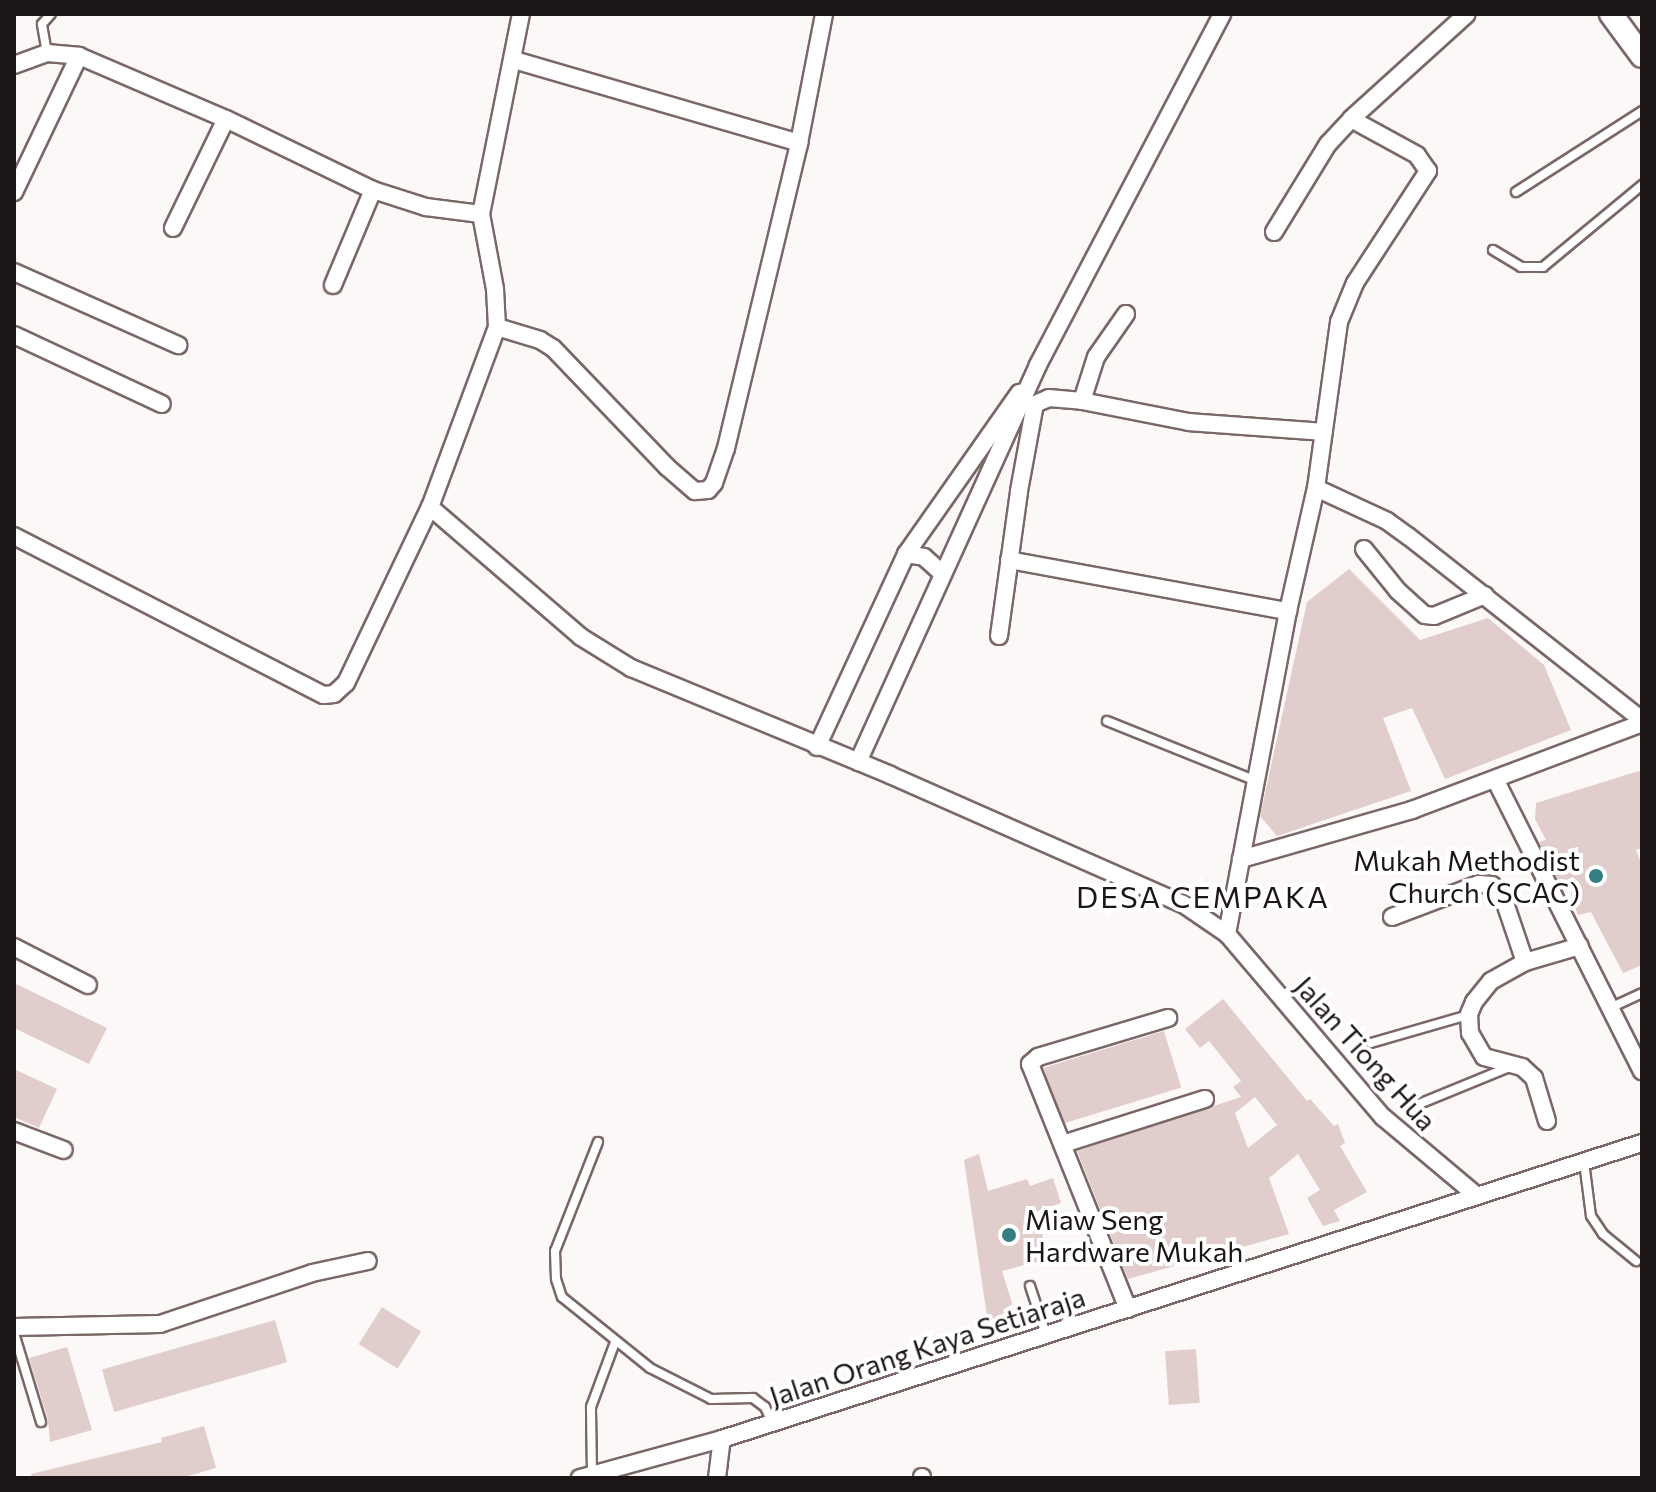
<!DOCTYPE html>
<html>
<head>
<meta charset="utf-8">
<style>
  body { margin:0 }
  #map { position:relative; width:1656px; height:1492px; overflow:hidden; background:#fcf8f7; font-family:Commissioner,sans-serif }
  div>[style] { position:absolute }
  .building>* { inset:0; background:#e1cdcb; transform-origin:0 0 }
  .roads { filter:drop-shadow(2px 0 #7a6867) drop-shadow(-2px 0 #7a6867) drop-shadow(0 2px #7a6867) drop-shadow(0 -2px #7a6867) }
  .lane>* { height:8px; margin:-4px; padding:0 4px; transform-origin:4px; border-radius:4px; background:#fff }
  .street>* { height:16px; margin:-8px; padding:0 8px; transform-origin:8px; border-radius:8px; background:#fff }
  .secondary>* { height:22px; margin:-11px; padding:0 11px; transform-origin:11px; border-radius:11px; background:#fff }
  .dots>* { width:22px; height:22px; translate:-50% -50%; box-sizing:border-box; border:4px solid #fff; border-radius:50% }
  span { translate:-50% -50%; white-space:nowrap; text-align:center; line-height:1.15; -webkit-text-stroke:8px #fff; paint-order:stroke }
  .poi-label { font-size:28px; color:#1d1616 }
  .right { translate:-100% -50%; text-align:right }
  .left { translate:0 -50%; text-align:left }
  .street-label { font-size:28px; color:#1d1616 }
  .neighbourhood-label { font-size:30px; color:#1d1616; letter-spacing:2px }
  .frame { position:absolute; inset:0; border:16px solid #1d1616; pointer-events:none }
</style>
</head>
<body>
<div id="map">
  <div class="building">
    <div style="clip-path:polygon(1349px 569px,1420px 640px,1488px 618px,1544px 665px,1571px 730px,1445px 779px,1412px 708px,1383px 718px,1411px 791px,1277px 836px,1260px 816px,1307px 602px)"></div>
    <div style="clip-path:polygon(1642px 770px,1642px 848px,1636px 850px,1642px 866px,1642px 965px,1623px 973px,1591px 912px,1578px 915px,1564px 880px,1558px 880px,1539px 842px,1546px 840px,1535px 819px,1536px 803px)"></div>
    <div style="clip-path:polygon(14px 983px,107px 1028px,89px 1064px,14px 1028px)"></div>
    <div style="clip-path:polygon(evenodd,1223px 999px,1307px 1101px,1310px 1099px,1334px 1126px,1338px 1124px,1345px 1143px,1340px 1146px,1367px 1192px,1334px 1210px,1340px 1221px,1323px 1226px,1307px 1198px,1320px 1190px,1298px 1154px,1269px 1178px,1289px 1234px,1128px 1279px,1077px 1151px,1241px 1097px,1233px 1087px,1241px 1081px,1209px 1041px,1200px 1048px,1185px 1029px,1223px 999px,1255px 1097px,1277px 1125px,1248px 1148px,1235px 1113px,1255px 1097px)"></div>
    <div style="left:1164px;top:1031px;width:59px;height:126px;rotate:73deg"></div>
    <div style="clip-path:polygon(14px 1069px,57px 1089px,39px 1128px,14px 1117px)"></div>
    <div style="clip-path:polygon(979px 1154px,988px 1191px,1027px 1179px,1030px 1186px,1053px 1178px,1061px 1203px,1037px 1211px,1048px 1259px,1002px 1271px,1018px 1322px,989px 1330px,964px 1160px)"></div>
    <div style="left:382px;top:1307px;width:46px;height:44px;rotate:32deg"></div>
    <div style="left:275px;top:1320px;width:44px;height:180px;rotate:74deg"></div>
    <div style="clip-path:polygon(67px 1347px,92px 1430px,50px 1442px,48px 1420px,29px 1358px)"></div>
    <div style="left:1196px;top:1349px;width:54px;height:31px;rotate:86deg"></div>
    <div style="clip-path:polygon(204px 1426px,216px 1468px,181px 1478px,32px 1478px,31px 1474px,162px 1442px,161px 1438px)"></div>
  </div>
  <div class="roads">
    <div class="lane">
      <div style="left:47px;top:53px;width:29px;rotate:-100deg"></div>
      <div style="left:42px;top:24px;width:13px;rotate:-48deg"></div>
      <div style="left:1516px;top:192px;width:150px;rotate:-32.7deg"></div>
      <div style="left:1493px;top:250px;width:33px;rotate:31deg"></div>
      <div style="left:1521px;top:267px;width:22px"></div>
      <div style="left:1543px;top:267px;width:129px;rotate:-39.6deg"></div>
      <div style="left:1107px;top:721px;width:161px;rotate:21.9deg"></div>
      <div style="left:1610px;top:1008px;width:35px;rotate:-25deg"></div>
      <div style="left:1371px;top:1043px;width:101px;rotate:-16.1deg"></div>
      <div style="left:1419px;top:1104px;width:97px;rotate:-22.3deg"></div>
      <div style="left:598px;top:1142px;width:117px;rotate:111.5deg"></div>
      <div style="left:555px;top:1251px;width:28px;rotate:88deg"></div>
      <div style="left:556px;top:1279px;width:19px;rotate:72deg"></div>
      <div style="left:562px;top:1297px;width:113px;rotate:38.9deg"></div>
      <div style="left:650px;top:1368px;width:68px;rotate:26.9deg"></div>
      <div style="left:711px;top:1399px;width:42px;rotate:-1.4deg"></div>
      <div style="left:753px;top:1398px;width:15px;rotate:37deg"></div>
      <div style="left:765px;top:1407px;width:17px;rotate:65deg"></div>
      <div style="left:1584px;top:1162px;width:54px;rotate:82.6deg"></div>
      <div style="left:1591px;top:1216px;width:22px;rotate:56deg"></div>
      <div style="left:1603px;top:1234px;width:43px;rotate:39.3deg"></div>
      <div style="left:1030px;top:1286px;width:51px;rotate:71.6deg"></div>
      <div style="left:14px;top:1333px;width:93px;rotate:73.1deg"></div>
      <div style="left:592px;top:1474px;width:67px;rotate:-90.9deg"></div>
      <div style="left:591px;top:1407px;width:69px;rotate:-69.7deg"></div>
    </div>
    <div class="street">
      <div style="left:79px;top:56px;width:160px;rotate:23.2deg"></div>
      <div style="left:226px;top:119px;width:163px;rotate:25.8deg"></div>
      <div style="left:373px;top:190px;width:56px;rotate:17.8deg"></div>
      <div style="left:426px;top:207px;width:55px;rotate:7.3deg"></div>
      <div style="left:481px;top:214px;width:76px;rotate:79.4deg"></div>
      <div style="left:495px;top:289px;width:38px;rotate:87deg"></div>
      <div style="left:497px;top:327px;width:192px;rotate:110.4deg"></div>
      <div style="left:430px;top:507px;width:199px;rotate:40.7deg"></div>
      <div style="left:581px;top:637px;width:59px;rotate:31.8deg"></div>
      <div style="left:631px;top:668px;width:280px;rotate:22.4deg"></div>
      <div style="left:890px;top:775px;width:320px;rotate:23.8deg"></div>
      <div style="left:1183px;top:904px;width:53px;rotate:34.3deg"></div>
      <div style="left:1227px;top:934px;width:329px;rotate:-79.3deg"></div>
      <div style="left:1288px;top:611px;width:126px;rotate:-77.2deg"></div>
      <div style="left:1316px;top:488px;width:168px;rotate:-82.1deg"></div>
      <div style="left:1339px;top:322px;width:42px;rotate:-67.7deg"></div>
      <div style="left:1355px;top:283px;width:134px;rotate:-56.9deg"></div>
      <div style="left:1428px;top:171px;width:19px;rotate:-125deg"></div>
      <div style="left:1417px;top:155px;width:75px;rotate:-151.4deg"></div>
      <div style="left:1351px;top:119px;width:156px;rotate:-42.2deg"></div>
      <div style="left:514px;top:60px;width:297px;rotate:16.2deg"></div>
      <div style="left:14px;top:65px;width:35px;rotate:-20deg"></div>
      <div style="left:47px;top:53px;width:32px;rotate:5deg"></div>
      <div style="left:79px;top:56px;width:151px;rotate:115.5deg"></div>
      <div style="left:481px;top:214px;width:204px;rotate:-78.7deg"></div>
      <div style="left:173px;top:228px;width:121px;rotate:-64.1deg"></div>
      <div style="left:1274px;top:232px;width:103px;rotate:-58.5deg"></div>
      <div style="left:1328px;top:144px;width:34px;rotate:-47deg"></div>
      <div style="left:14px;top:272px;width:180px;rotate:24deg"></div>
      <div style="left:333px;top:285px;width:103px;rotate:-67.2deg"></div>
      <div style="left:1126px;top:314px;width:52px;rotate:124.9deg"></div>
      <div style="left:1096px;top:357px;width:46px;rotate:107.7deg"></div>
      <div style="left:1082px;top:401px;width:109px;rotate:11.1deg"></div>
      <div style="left:1189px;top:422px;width:135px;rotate:4.2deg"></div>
      <div style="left:497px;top:327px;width:45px;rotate:16.8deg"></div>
      <div style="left:540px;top:340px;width:15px;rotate:32deg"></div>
      <div style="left:553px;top:348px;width:165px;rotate:46.2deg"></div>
      <div style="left:667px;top:467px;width:37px;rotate:41deg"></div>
      <div style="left:695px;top:491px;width:13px;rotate:-4deg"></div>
      <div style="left:708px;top:490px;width:9px;rotate:-49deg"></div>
      <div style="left:714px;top:483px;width:37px;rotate:-71deg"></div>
      <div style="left:726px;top:448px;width:314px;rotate:-76.5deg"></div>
      <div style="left:799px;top:143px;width:131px;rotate:-79deg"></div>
      <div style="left:14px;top:335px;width:163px;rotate:25deg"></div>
      <div style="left:1316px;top:488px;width:78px;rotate:24.9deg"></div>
      <div style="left:1387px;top:521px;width:26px;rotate:36deg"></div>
      <div style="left:1408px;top:536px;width:298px;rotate:38.2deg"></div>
      <div style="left:14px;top:536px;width:348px;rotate:27.2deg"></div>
      <div style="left:324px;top:695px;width:10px;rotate:-6deg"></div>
      <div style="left:334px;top:694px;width:16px;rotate:-43deg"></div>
      <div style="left:346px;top:683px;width:195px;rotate:-64.5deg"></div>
      <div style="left:1364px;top:549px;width:54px;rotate:51deg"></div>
      <div style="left:1398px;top:591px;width:36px;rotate:42deg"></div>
      <div style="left:1425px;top:615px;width:9px;rotate:6deg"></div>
      <div style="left:1434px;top:616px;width:55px;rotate:-22.4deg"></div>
      <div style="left:906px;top:554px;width:18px;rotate:9deg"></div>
      <div style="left:924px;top:557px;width:24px;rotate:42deg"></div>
      <div style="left:1009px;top:560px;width:284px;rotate:10.4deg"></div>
      <div style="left:999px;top:636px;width:146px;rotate:-82.1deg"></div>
      <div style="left:1019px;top:491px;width:88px;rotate:-79.6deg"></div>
      <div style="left:1035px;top:404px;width:15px;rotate:-23deg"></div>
      <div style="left:1049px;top:398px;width:33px;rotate:5deg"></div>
      <div style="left:817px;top:747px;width:213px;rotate:-65.2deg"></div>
      <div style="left:906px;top:554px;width:197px;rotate:-54.9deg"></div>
      <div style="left:858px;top:762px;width:436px;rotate:-65.6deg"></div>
      <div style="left:1038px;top:365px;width:396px;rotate:-62.3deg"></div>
      <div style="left:1496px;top:781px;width:325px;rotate:63.3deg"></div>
      <div style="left:1241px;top:859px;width:178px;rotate:-16deg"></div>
      <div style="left:1412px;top:810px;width:246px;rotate:-20.7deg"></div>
      <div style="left:1392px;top:917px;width:93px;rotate:-20.8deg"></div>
      <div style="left:1479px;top:884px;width:13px;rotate:4deg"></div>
      <div style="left:1492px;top:885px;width:16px;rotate:47deg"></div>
      <div style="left:1503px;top:897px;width:69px;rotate:71.3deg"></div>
      <div style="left:1227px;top:934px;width:240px;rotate:49.6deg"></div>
      <div style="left:1383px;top:1117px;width:123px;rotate:40deg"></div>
      <div style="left:14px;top:947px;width:83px;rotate:27.2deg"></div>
      <div style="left:1547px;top:1121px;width:45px;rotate:-106.8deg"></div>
      <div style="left:1534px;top:1078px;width:16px;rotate:-137deg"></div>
      <div style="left:1522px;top:1067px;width:39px;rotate:-165deg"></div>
      <div style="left:1484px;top:1057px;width:28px;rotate:-120deg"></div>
      <div style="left:1470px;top:1033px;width:19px;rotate:-93deg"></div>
      <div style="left:1469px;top:1014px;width:13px;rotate:-67deg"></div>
      <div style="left:1474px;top:1002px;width:27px;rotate:-51deg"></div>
      <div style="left:1491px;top:981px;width:39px;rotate:-29deg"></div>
      <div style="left:1525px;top:962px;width:57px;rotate:-16.2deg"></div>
      <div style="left:14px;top:1131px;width:53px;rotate:20.8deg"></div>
      <div style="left:1063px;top:1144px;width:149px;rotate:-17.6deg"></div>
      <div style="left:1128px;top:1309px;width:264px;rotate:-111.8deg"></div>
      <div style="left:1030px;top:1064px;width:11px;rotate:-41deg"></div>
      <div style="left:1038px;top:1057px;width:136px;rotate:-16.7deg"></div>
      <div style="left:14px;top:1327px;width:146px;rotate:-1.2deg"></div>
      <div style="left:160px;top:1324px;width:160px;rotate:-18.5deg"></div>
      <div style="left:312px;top:1273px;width:57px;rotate:-12.1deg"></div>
      <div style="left:580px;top:1478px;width:147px;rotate:-15.4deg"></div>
      <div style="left:722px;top:1439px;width:966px;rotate:-17.84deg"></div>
      <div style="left:717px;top:1478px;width:39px;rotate:-83deg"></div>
      <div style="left:922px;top:1478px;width:1px;rotate:-90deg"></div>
    </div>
    <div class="secondary">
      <div style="left:1611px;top:14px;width:52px;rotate:53.6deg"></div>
    </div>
  </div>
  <div class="dots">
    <div style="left:1596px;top:876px;background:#357e81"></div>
    <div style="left:1009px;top:1235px;background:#357e81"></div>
  </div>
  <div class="poi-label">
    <span class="right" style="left:1580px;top:876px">Mukah Methodist<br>Church (SCAC)</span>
    <span class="left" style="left:1025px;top:1235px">Miaw Seng<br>Hardware Mukah</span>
  </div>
  <div class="street-label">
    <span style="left:1366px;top:1053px;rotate:48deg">Jalan Tiong Hua</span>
    <span style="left:927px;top:1346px;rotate:-18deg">Jalan Orang Kaya Setiaraja</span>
  </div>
  <div class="neighbourhood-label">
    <span style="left:1203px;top:896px">DESA CEMPAKA</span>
  </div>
  <div class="frame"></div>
</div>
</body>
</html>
